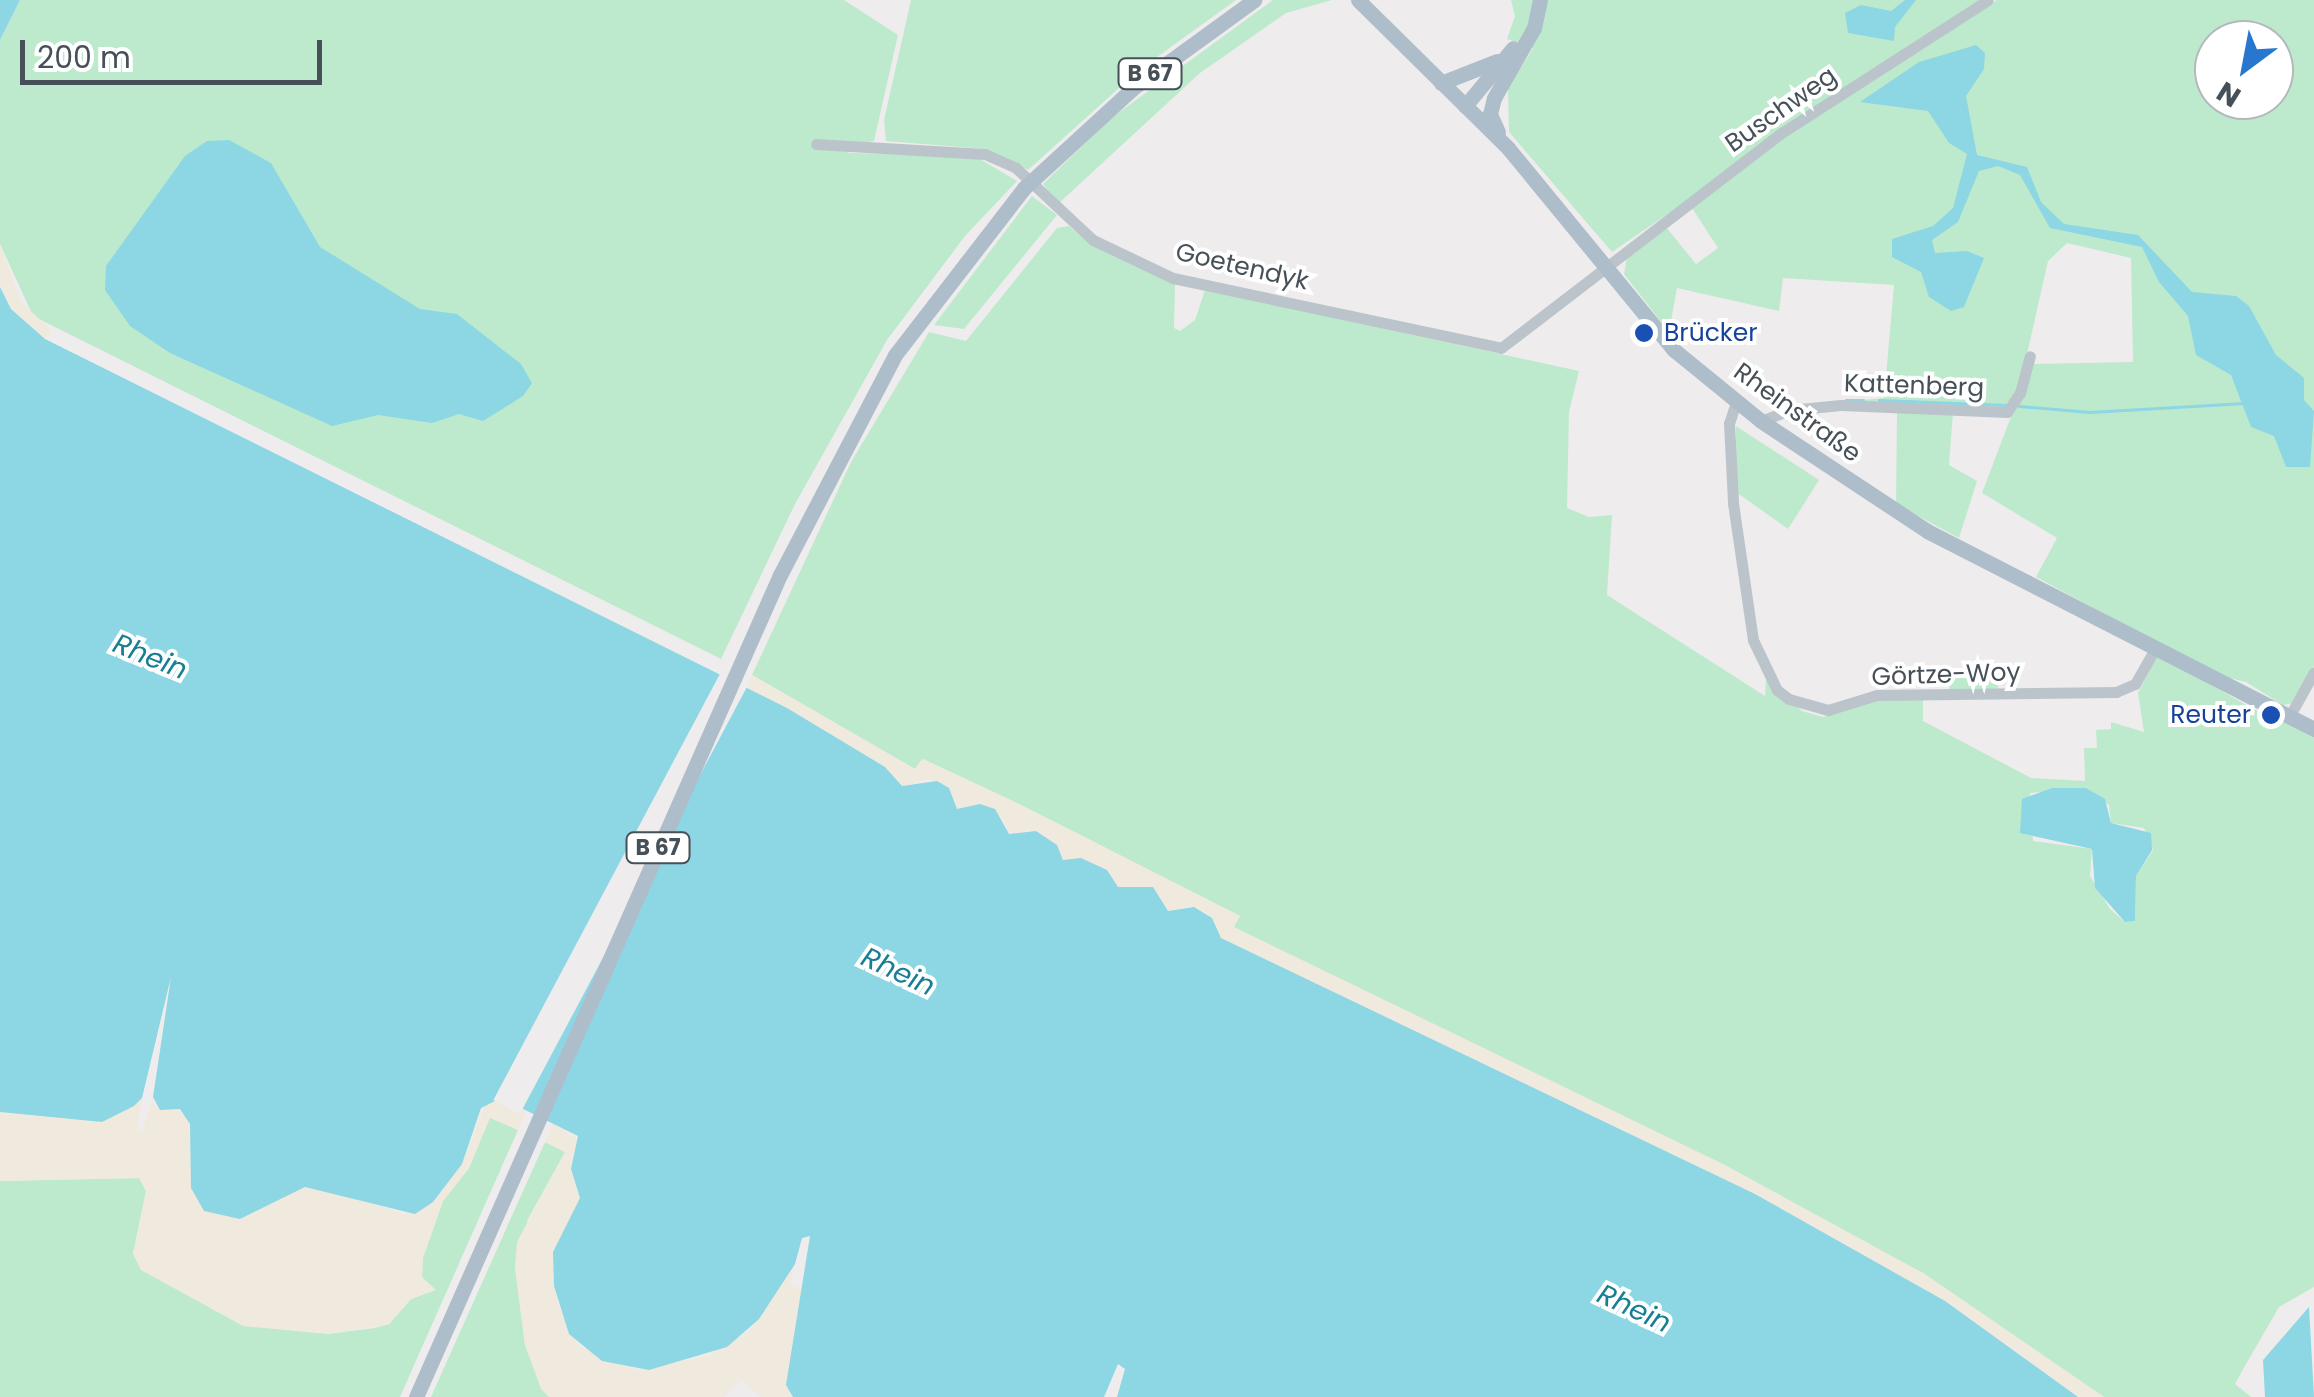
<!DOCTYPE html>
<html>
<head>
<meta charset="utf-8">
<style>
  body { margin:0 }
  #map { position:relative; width:2314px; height:1397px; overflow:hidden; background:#efeced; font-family:Poppins,sans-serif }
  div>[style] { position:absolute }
  .green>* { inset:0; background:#bdeacd }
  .sand>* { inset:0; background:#f0e9de }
  .water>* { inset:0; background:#8dd6e4 }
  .pier>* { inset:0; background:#efeced; transform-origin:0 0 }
  .stream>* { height:2.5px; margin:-1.25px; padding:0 1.25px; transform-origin:1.25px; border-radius:1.25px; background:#8dd6e4 }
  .minor>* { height:11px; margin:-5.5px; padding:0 5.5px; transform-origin:5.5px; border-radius:5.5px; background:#bcc4cb }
  .major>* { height:15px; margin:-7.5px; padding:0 7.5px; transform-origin:7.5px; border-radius:7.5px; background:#aebdca }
  .dots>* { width:28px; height:28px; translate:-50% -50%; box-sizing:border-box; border:5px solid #fff; border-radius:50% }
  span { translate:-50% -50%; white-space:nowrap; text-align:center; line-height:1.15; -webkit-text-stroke:8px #fff; paint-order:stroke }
  .shield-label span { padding:2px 8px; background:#fff; border:2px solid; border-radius:8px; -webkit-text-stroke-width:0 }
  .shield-label { font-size:22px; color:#465058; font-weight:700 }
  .street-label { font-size:25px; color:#465058 }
  .transit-label { font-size:25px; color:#164399 }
  .left { translate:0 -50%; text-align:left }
  .right { translate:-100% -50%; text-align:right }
  .water-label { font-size:28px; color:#177f94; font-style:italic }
  .north { position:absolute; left:2194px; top:20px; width:100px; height:100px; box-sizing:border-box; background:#fff; border:2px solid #b5b9bc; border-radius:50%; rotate:212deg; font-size:28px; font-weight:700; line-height:40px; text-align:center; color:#465058 }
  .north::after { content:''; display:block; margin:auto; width:35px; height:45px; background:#2777cf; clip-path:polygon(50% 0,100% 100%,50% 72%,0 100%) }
  .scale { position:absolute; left:20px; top:40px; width:302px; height:45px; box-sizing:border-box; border:5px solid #465058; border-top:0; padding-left:12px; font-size:30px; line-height:35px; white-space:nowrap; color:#465058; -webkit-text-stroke:8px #fff; paint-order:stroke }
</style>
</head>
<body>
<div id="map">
  <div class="green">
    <div style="clip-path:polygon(20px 0,844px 0,898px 35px,874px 141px,844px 147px,849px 153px,973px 155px,1017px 181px,965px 236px,887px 340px,795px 504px,721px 659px,33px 316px,0 244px,0 40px)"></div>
    <div style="clip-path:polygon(911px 0,1236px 0,1139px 70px,1028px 170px,986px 149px,886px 141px,884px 120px)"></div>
    <div style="clip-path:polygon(1273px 0,1332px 0,1286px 13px,1200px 73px,1058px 204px,1043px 184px,1110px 119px)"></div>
    <div style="clip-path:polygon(1511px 0,1980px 0,1612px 252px,1509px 132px,1508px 89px,1533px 48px,1507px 39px,1515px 16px)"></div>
    <div style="clip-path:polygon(evenodd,1997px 0,2314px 0,2314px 666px,2293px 703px,2283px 705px,2246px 682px,2218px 675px,2036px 577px,2057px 538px,1982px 493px,2031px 364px,2133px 362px,2131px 258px,2067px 243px,2048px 261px,2021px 381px,2007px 407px,1842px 402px,1884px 398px,1894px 285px,1783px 278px,1779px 311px,1677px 288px,1669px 332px,1624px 274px,1627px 257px,1666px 227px,1696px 264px,1718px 248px,1692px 208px,1783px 138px,1997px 0,2214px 40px,2274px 40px,2274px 100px,2214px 100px,2214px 40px)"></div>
    <div style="clip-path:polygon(1032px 196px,1057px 215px,964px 329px,934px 325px)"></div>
    <div style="clip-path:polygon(evenodd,1069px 226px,1090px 244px,1175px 283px,1174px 328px,1180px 331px,1195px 320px,1205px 290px,1579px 371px,1569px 412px,1567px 508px,1589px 517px,1612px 515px,1607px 595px,1765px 696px,1766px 679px,1802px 711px,1823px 717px,1877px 699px,1923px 699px,1923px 721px,2031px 778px,2085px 781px,2084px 748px,2097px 748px,2096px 730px,2111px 729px,2111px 722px,2144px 732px,2138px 693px,2152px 666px,2149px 649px,2253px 709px,2314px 733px,2314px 1287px,2279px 1307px,2246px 1364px,2235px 1384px,2251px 1397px,2104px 1397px,1923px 1273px,1233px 927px,1240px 916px,1021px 805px,923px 759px,915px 769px,752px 675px,851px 462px,929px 332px,966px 341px,1057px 228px,1069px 226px,2086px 788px,2109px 805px,2111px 823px,2144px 828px,2153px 850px,2136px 876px,2135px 921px,2125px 922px,2110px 909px,2090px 876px,2092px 849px,2033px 841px,2030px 793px,2086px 788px)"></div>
    <div style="clip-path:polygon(1897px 411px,1953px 412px,1949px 465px,1977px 481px,1959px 538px,1896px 504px)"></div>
    <div style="clip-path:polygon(1736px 426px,1819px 480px,1788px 529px,1736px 492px)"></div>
    <div style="clip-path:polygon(1952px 670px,1997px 671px,1998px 691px,1949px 692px)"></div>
    <div style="clip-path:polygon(490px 1117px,518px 1130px,400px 1397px,0 1397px,0 1181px,140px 1178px,146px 1191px,133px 1254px,327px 1334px,375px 1328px,389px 1324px,411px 1299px,435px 1290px,422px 1277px,423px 1257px,443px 1201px,469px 1168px)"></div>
    <div style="clip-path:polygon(545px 1142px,565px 1152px,528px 1219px,515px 1267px,525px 1345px,549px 1397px,431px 1397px)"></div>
  </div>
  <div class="sand">
    <div style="clip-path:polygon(0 244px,21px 302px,52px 331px,45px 339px,11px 309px,0 287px)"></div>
    <div style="clip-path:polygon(752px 675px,915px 769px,922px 759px,1021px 805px,1240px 916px,1234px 927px,1725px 1165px,1923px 1273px,2104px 1397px,2078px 1397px,1945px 1301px,1755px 1194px,1221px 938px,1208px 914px,1191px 906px,1168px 911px,1153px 887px,1118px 887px,1063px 860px,1057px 845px,1030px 830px,1009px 834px,1003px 817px,957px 809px,931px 779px,902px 786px,885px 767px,747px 688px)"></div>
    <div style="clip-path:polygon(153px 1097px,156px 1107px,180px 1109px,190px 1124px,191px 1180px,327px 1190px,404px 1214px,433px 1202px,462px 1164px,487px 1100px,501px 1098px,527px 1110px,518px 1130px,490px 1118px,469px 1168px,443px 1201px,423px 1258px,422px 1277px,436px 1290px,411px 1299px,389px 1324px,327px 1334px,243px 1326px,141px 1270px,133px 1254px,146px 1191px,139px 1178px,0 1181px,0 1112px,31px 1116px,134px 1106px,142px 1098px,137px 1126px,142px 1133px)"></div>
    <div style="clip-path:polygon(553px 1123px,580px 1141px,571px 1169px,580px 1198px,553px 1260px,558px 1306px,579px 1346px,636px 1370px,707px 1356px,749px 1331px,795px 1264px,790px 1285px,802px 1289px,786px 1384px,793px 1397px,761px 1397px,741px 1380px,724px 1397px,549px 1397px,541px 1389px,525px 1345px,515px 1267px,517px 1242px,565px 1152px,545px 1142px)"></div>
  </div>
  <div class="water">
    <div style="clip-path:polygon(0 0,20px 0,0 40px)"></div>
    <div style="clip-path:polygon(1905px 0,1916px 0,1895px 27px,1894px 41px,1848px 33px,1845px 13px,1861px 5px,1891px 11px)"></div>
    <div style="clip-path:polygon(1976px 45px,1985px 53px,1984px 69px,1966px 96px,1977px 155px,2027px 167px,2041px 202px,2064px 224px,2138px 235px,2192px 292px,2236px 296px,2249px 306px,2276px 355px,2304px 378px,2304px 400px,2314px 411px,2310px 467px,2286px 467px,2274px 436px,2251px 427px,2231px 375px,2196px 355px,2188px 316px,2159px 282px,2142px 247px,2050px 228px,2020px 175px,1998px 166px,1979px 171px,1958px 222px,1932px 240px,1935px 253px,1967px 251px,1984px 258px,1964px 307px,1951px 311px,1929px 297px,1921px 272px,1892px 257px,1892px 239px,1933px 226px,1953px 208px,1967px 154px,1949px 143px,1928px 111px,1860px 102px,1919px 62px)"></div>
    <div style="clip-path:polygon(229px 140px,271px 163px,320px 247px,420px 309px,457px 314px,521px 364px,532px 383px,523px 396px,483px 421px,459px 414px,432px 423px,378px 415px,332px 426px,170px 353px,130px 326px,105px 290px,106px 266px,185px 156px,207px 141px)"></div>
    <div style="clip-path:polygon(0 287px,11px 309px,45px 339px,787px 708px,885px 767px,902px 786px,937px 781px,949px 788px,957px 809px,980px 804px,995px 809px,1009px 834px,1036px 831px,1057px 845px,1063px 860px,1081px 858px,1107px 870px,1118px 887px,1153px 887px,1168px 911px,1194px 907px,1212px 918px,1221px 938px,1755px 1194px,1945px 1301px,2078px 1397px,1117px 1397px,1125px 1369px,1118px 1364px,1104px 1397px,793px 1397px,786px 1385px,810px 1236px,802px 1238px,795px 1264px,759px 1319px,727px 1347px,649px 1370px,602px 1361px,569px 1334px,554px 1286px,553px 1252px,580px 1198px,571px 1169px,578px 1136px,501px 1098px,481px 1108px,462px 1164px,433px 1202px,415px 1214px,305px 1187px,240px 1219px,204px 1211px,191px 1188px,190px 1124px,180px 1109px,160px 1110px,153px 1097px,171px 977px,142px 1098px,134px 1106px,102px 1122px,0 1112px)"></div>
    <div style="clip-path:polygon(2052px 788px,2086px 788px,2105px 799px,2111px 823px,2151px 833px,2152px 850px,2136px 876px,2135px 921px,2125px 922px,2095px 888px,2092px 849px,2020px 833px,2022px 799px)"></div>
    <div style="clip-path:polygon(2309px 1307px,2314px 1397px,2265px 1397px,2263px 1360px)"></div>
  </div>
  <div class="pier">
    <div style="left:722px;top:670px;width:30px;height:487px;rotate:28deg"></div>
  </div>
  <div class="stream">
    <div style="left:1846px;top:400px;width:18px"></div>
    <div style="left:1879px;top:400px;width:128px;rotate:2.2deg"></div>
    <div style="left:2019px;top:406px;width:71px;rotate:4.8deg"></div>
    <div style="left:2090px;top:412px;width:155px;rotate:-3.3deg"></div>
  </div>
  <div class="minor">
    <div style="left:816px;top:144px;width:169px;rotate:3.4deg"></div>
    <div style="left:985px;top:154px;width:34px;rotate:24deg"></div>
    <div style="left:1016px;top:168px;width:105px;rotate:43.1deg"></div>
    <div style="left:1093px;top:240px;width:89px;rotate:25.4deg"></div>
    <div style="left:1173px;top:278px;width:335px;rotate:12deg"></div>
    <div style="left:1501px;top:348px;width:352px;rotate:-37.5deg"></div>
    <div style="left:1780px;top:134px;width:247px;rotate:-32.8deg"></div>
    <div style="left:1736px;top:402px;width:22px;rotate:108deg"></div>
    <div style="left:1729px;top:423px;width:80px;rotate:87.1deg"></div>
    <div style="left:1733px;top:503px;width:138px;rotate:81.7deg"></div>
    <div style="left:1753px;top:640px;width:55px;rotate:64.4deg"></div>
    <div style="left:1777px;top:690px;width:15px;rotate:37deg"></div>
    <div style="left:1789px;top:699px;width:41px;rotate:15.8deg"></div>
    <div style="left:1828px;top:710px;width:51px;rotate:-17deg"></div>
    <div style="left:1877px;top:695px;width:239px;rotate:-0.7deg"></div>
    <div style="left:2116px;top:692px;width:21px;rotate:-23deg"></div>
    <div style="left:2135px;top:684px;width:43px;rotate:-60.4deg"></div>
    <div style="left:1761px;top:421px;width:30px;rotate:-21deg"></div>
    <div style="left:1789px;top:410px;width:52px;rotate:-5.5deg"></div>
    <div style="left:1841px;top:405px;width:166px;rotate:2.4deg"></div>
    <div style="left:2007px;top:412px;width:23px;rotate:-56deg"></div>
    <div style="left:2020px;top:393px;width:38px;rotate:-75deg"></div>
    <div style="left:2289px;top:717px;width:51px;rotate:-60.9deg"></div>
  </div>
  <div class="major">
    <div style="left:1358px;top:0;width:211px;rotate:44.6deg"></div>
    <div style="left:1508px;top:148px;width:261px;rotate:50.6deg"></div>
    <div style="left:1674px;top:350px;width:112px;rotate:39.2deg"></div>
    <div style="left:1761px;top:421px;width:199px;rotate:33.5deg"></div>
    <div style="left:1927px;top:531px;width:435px;rotate:27.1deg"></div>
    <div style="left:1441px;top:83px;width:60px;rotate:-21.4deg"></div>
    <div style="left:1465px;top:106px;width:75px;rotate:-50.4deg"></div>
    <div style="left:1498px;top:132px;width:20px;rotate:-114deg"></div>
    <div style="left:1490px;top:114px;width:16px;rotate:-76deg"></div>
    <div style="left:1494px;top:98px;width:81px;rotate:-60.3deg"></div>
    <div style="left:1534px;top:28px;width:29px;rotate:-78deg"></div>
    <div style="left:416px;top:1397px;width:899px;rotate:-66.12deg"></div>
    <div style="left:780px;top:575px;width:248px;rotate:-62.4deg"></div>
    <div style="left:895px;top:355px;width:211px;rotate:-52.3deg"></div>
    <div style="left:1024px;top:188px;width:148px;rotate:-42.5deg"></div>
    <div style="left:1133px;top:88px;width:150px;rotate:-36deg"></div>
  </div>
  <div class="dots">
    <div style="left:1644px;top:333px;background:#1a4fb4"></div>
    <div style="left:2271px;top:715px;background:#1a4fb4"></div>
  </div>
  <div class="shield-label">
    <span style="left:1150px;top:74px">B 67</span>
    <span style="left:658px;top:848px">B 67</span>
  </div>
  <div class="street-label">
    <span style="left:1781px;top:110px;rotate:-35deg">Buschweg</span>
    <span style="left:1242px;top:267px;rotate:13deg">Goetendyk</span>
    <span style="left:1914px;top:386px;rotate:2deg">Kattenberg</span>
    <span style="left:1797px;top:413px;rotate:36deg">Rheinstraße</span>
    <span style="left:1946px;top:675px;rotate:-2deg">Görtze-Woy</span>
  </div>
  <div class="transit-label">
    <span class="left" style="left:1664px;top:333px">Brücker</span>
    <span class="right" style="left:2251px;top:715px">Reuter</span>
  </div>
  <div class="water-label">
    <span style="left:150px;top:657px;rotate:22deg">Rhein</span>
    <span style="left:898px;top:972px;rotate:25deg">Rhein</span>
    <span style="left:1634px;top:1309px;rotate:25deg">Rhein</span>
  </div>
  <div class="north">N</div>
  <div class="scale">200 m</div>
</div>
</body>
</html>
